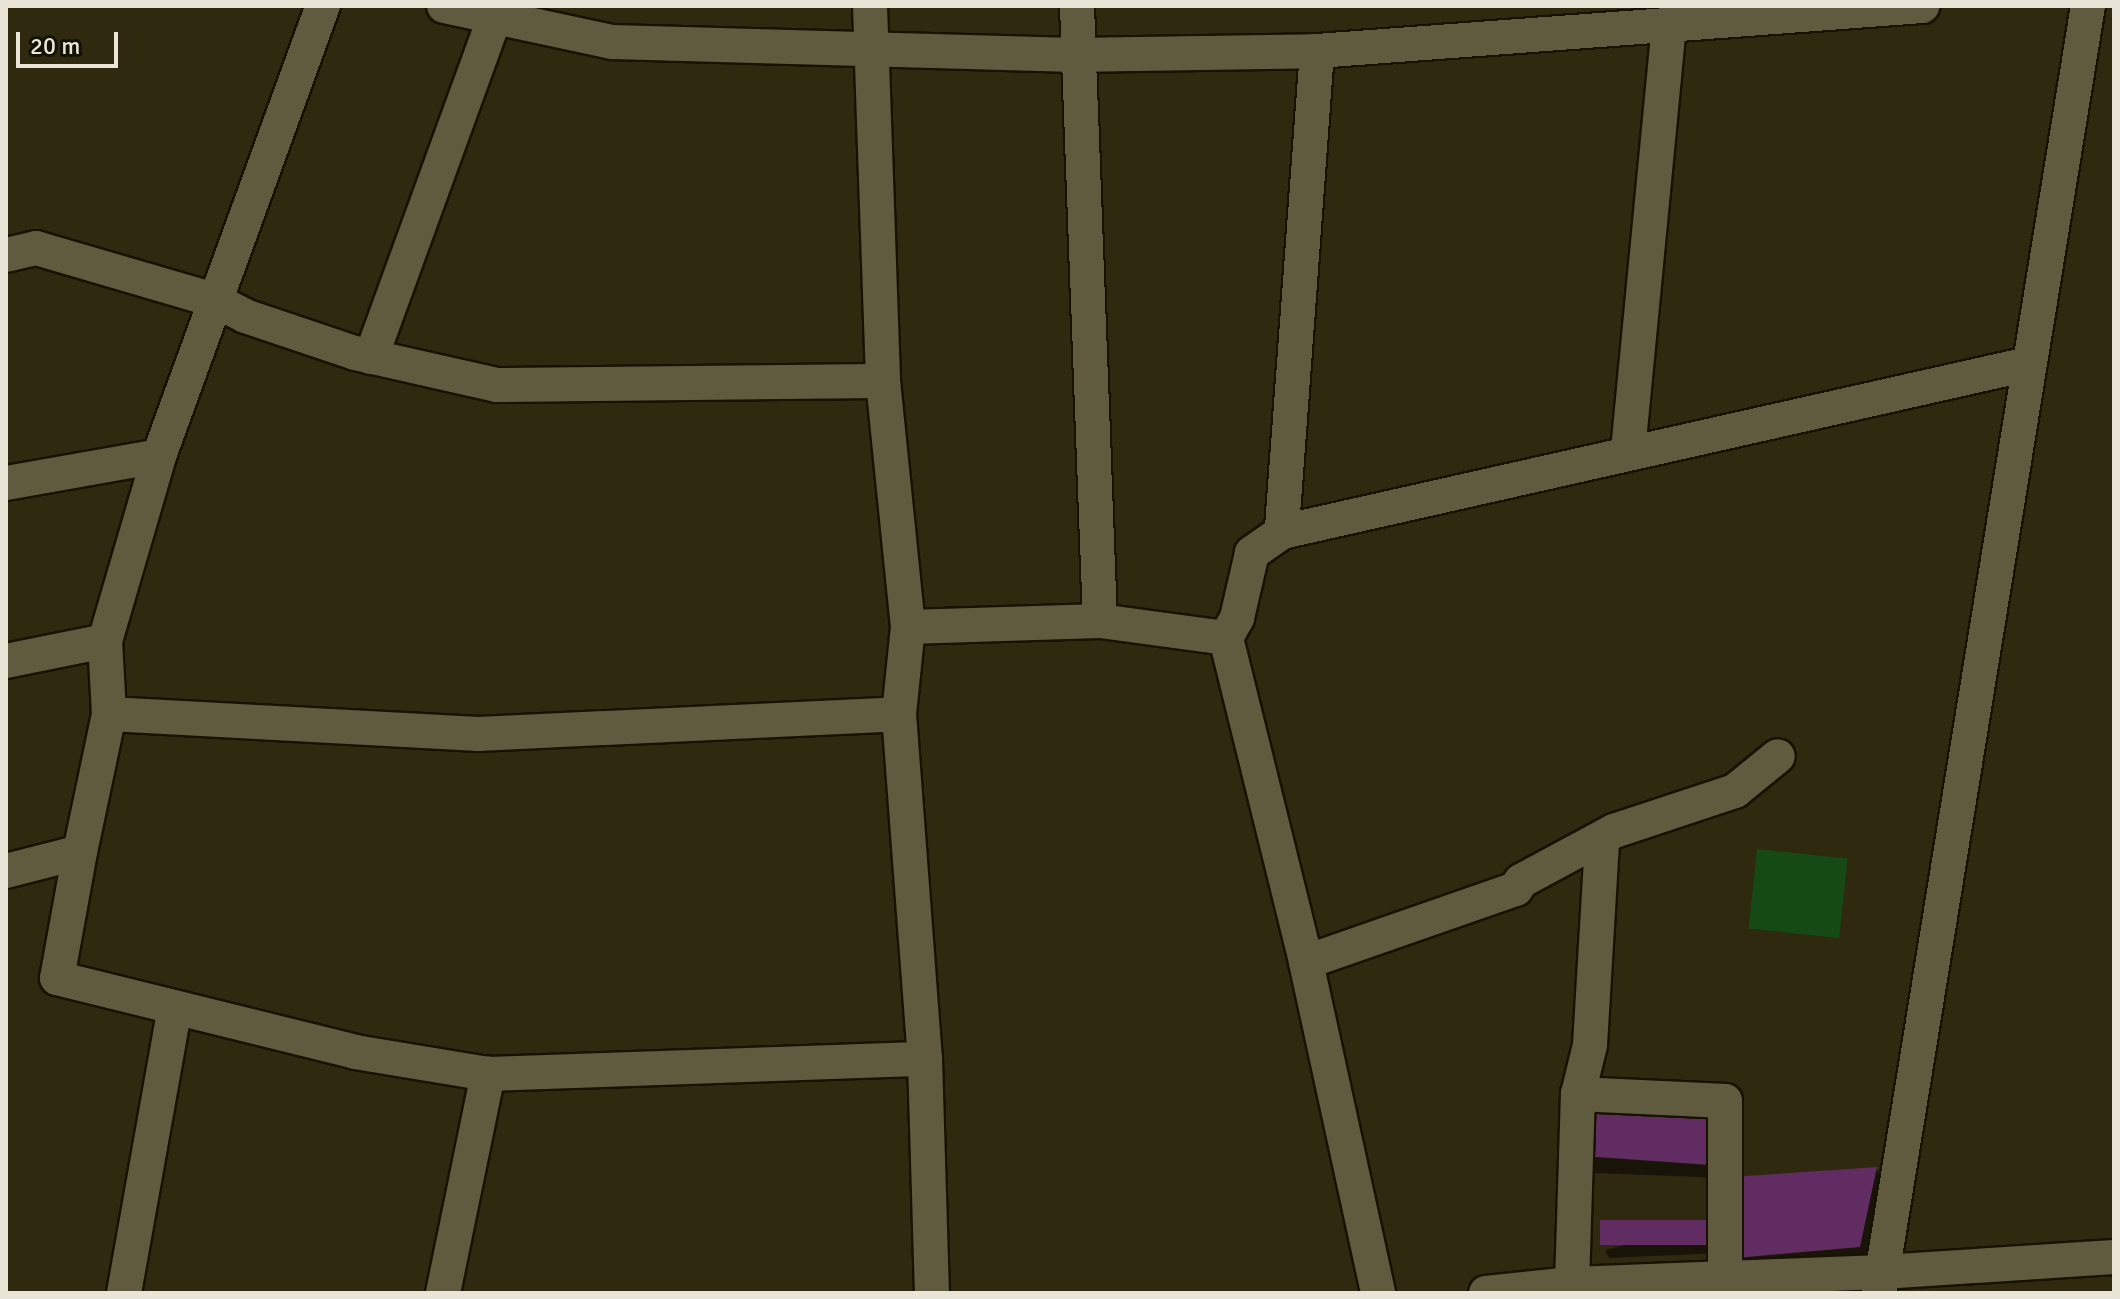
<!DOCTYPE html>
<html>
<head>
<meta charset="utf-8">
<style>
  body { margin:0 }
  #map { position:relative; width:2120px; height:1299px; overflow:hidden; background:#2e290f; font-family:Signika,sans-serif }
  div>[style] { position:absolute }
  .green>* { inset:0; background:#164a15; transform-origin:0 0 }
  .shadow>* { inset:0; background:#0007 }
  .building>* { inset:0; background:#602c61; transform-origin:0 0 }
  .roads { filter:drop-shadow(2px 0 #171100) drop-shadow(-2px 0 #171100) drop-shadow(0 2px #171100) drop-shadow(0 -2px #171100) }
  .street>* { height:34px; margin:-17px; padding:0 17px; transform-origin:17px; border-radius:17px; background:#605a3f }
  span { translate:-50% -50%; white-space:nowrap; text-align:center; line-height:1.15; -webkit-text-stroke:6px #141207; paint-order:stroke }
  .frame { position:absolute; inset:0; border:8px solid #e9e6d7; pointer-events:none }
  .scale { position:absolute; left:16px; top:32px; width:102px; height:36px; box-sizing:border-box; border:4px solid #e9e6d7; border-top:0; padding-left:10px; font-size:24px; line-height:28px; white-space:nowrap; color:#e9e6d7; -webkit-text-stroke:6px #141207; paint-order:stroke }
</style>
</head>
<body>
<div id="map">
  <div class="green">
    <div style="left:1757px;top:849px;width:91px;height:80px;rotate:6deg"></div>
  </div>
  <div class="shadow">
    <div style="clip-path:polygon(1720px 1115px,1726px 1178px,1593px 1173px,1583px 1156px)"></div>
    <div style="clip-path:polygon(1876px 1169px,1895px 1202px,1879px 1281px,1757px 1291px,1738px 1257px)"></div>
    <div style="clip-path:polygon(1717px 1222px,1721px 1253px,1609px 1258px,1605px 1250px)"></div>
  </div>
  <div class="building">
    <div style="left:1582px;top:1103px;width:139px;height:53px;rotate:4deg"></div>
    <div style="clip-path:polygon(1877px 1167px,1860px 1247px,1736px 1258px,1732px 1177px)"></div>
    <div style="left:1718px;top:1220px;width:25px;height:118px;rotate:90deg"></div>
  </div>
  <div class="roads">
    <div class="street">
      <div style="left:444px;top:6px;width:172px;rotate:12.1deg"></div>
      <div style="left:612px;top:42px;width:463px;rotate:1.6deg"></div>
      <div style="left:1075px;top:55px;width:242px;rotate:-0.9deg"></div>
      <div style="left:1317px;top:51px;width:607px;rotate:-4.25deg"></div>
      <div style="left:870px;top:6px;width:375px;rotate:88deg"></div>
      <div style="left:883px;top:381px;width:247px;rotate:84.2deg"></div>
      <div style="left:908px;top:627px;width:87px;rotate:95.9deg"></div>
      <div style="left:899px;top:714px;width:346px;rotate:85.7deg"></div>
      <div style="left:925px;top:1059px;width:234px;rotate:88.3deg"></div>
      <div style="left:1077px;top:6px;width:615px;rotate:87.86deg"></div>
      <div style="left:1317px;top:51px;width:482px;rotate:94.2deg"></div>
      <div style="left:1282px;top:532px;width:37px;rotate:145deg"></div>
      <div style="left:1252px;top:553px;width:67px;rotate:103deg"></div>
      <div style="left:1237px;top:618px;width:23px;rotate:119deg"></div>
      <div style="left:1226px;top:638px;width:334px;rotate:76.1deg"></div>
      <div style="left:1306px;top:962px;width:339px;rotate:77.7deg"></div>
      <div style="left:6px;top:255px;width:31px;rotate:-13deg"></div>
      <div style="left:36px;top:248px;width:185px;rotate:16.3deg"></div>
      <div style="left:214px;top:300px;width:35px;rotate:27deg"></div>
      <div style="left:245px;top:316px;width:116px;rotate:18.6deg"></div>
      <div style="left:355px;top:353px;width:146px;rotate:12.7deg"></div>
      <div style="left:497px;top:385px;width:386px;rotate:-0.6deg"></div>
      <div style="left:371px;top:357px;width:362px;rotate:-70deg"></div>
      <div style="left:1628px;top:451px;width:426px;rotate:-84.5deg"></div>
      <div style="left:6px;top:483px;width:155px;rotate:-10deg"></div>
      <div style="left:1282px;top:532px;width:765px;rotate:-12.69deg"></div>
      <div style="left:908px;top:627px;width:192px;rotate:-1.8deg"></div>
      <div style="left:1100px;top:621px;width:127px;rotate:7.7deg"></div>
      <div style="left:6px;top:661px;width:101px;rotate:-11.4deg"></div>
      <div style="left:109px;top:714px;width:370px;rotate:3.1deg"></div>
      <div style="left:478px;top:734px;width:421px;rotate:-2.7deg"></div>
      <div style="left:80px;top:852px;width:128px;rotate:100.3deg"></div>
      <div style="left:57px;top:978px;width:307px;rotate:13.9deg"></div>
      <div style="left:355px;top:1052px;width:135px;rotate:9.4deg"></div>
      <div style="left:488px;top:1074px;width:437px;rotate:-2deg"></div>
      <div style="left:6px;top:871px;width:76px;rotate:-14.4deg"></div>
      <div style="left:80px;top:852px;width:141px;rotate:-78.1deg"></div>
      <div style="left:109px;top:714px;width:73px;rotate:-93.1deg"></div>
      <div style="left:105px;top:641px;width:193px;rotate:-73.7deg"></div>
      <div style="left:159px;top:456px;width:479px;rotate:-70deg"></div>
      <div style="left:1306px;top:962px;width:222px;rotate:-19.2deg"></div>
      <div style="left:1516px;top:889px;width:9px;rotate:-58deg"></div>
      <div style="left:1521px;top:881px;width:106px;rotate:-28.3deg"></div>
      <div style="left:1614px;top:831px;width:127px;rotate:-18.3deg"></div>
      <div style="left:1735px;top:791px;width:55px;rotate:-39.1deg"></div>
      <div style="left:1578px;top:1094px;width:50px;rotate:-76.2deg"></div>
      <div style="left:1590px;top:1045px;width:204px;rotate:-86.6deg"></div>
      <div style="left:1572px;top:1284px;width:190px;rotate:-88.2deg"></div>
      <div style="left:1578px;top:1094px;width:147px;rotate:2.7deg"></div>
      <div style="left:1725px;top:1101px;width:175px;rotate:90deg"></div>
      <div style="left:124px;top:1293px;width:290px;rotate:-79.9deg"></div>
      <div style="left:443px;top:1293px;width:224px;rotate:-78.4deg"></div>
      <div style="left:1486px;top:1293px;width:86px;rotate:-6deg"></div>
      <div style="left:1572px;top:1284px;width:310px;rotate:-2.2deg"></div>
      <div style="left:1882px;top:1272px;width:232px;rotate:-3.7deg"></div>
      <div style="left:1879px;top:1293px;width:1304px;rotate:-80.78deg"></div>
    </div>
  </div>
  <div class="frame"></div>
  <div class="scale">20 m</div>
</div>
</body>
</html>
